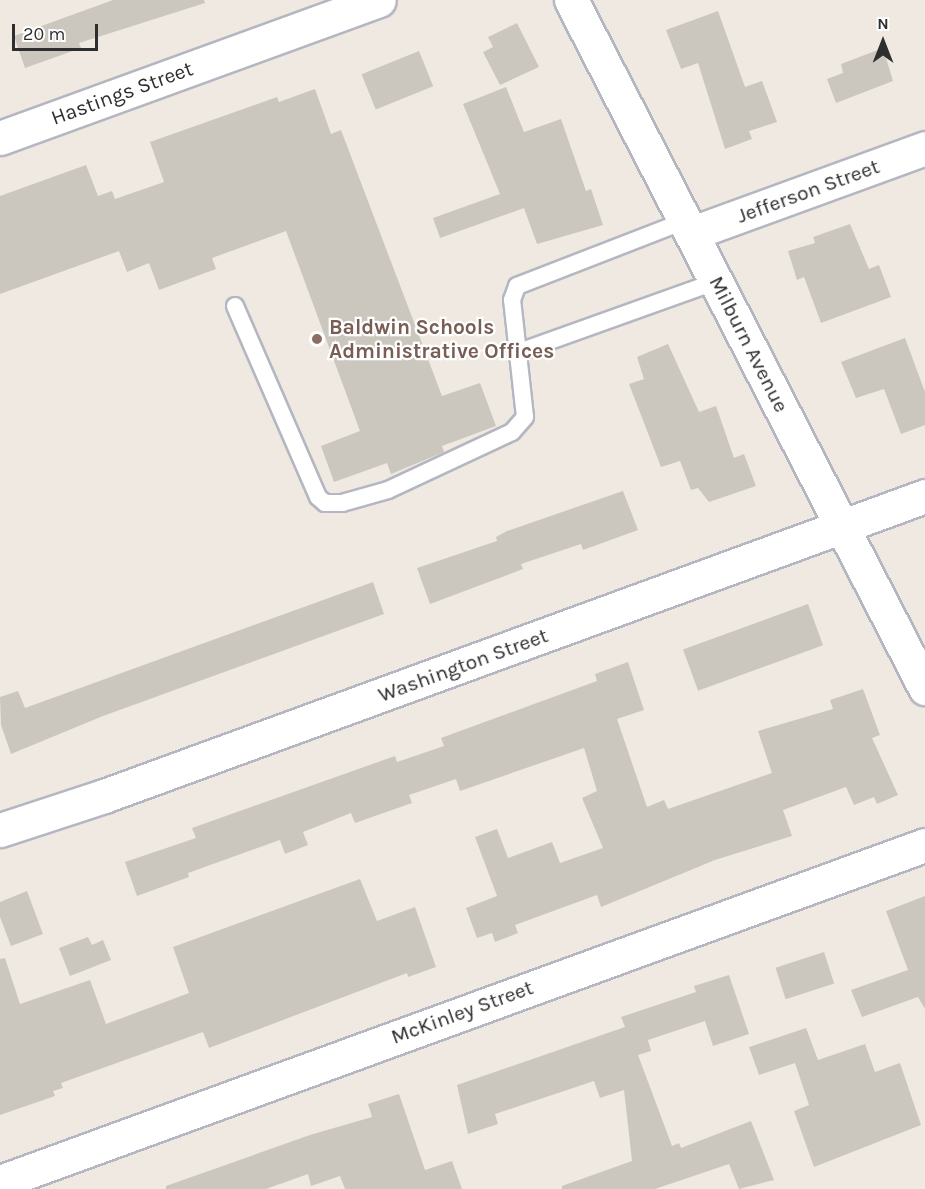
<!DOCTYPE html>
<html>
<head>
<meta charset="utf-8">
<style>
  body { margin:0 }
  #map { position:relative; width:925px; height:1189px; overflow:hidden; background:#efe9e1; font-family:Karla,sans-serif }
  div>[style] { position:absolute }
  .building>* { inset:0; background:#cbc7bf; transform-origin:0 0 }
  .roads { filter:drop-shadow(2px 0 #b4b7c1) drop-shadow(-2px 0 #b4b7c1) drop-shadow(0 2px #b4b7c1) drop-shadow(0 -2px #b4b7c1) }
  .service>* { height:16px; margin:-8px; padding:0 8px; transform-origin:8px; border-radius:8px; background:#fff }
  .minor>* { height:33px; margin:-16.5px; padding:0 16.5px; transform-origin:16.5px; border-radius:16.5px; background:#fff }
  .secondary>* { height:33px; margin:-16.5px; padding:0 16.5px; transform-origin:16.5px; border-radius:16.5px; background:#fff }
  .dots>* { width:16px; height:16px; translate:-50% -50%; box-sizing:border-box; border:3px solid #fff; border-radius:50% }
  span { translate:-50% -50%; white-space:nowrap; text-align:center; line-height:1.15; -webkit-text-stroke:4.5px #fff; paint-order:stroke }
  .street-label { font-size:21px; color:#2e2e2e }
  .education-label { font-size:21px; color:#785e54; font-weight:700 }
  .left { translate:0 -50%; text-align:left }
  .north { position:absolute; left:853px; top:12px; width:60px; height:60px; -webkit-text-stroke:4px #fff; paint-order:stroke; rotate:0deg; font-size:16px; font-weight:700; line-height:24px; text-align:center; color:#2e2e2e }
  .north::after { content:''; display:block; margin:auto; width:21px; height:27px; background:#2e2e2e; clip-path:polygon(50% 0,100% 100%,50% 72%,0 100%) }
  .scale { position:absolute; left:12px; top:24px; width:86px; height:27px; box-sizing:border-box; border:3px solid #2e2e2e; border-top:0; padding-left:8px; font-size:18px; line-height:21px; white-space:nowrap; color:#2e2e2e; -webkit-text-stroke:4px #fff; paint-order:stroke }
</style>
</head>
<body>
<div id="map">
  <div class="building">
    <div style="clip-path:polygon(113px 0,204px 0,205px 3px,79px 43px,81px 48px,25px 68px,14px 36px)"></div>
    <div style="clip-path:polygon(718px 11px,745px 87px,762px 81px,777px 122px,749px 131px,752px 139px,725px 149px,698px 63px,681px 69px,666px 30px)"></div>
    <div style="clip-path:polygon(517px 23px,539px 67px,500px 85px,483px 52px,493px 47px,488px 37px)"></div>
    <div style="clip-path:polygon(883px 48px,893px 81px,836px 103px,827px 79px,843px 73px,841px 64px)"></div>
    <div style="left:419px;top:51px;width:38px;height:62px;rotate:68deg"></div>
    <div style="clip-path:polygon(506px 87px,524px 132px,561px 119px,586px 191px,591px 189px,603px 225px,537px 244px,524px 208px,440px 238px,433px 218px,500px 194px,463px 104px)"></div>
    <div style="clip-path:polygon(315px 89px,331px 134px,341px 130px,442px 396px,480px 383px,496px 426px,442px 446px,444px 452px,391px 474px,387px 463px,334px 482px,321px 446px,360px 431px,286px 231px,212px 258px,216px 269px,159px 290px,149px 263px,127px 272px,119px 251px,0 294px,0 196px,86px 165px,98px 196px,112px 191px,115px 199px,164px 182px,150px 142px,277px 97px,279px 102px)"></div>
    <div style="clip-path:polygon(850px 224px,869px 269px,879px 265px,891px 297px,821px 323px,804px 277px,797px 280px,788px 251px,815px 243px,813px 237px)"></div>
    <div style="clip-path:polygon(905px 338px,925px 392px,925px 425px,901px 434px,884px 389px,856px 398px,841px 362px)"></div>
    <div style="clip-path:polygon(668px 344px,699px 412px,716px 406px,734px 458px,744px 454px,756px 486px,709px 502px,698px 488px,691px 490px,680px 461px,661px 467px,629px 384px,644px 379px,637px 357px)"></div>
    <div style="clip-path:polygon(623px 491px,638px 530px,583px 550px,581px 544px,521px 564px,523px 569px,430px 604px,417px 568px,497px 541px,496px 537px,507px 531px)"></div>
    <div style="clip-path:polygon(373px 582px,384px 614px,103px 716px,11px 754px,1px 725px,0 697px,18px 691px,25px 708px)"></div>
    <div style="left:808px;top:604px;width:44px;height:133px;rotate:70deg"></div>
    <div style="clip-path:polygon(628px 662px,644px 710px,617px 719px,647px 807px,664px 800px,668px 809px,772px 773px,758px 731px,833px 709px,830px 700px,863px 689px,880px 735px,872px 738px,898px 795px,877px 804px,874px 797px,854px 805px,846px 787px,783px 810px,792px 836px,715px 860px,601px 907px,597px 895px,515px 925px,518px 933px,495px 942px,492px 933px,477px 938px,466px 908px,497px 896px,475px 837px,497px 829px,508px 858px,552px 842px,560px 863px,603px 848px,582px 798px,597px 791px,584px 748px,460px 791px,456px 779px,409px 795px,412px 803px,355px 823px,351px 813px,303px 832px,308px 845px,285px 854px,280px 840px,188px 873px,189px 877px,137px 896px,125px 862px,196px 838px,192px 828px,395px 756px,397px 762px,444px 746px,441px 738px,597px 681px,595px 674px)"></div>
    <div style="clip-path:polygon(360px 879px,377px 921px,415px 907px,436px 967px,408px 977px,407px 973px,209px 1048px,203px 1032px,61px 1083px,63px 1088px,53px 1091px,55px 1096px,0 1115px,0 959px,5px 958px,20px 1004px,90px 980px,106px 1024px,189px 993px,173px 947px)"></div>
    <div style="clip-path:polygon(27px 891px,43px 934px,11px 946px,0 917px,0 902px)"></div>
    <div style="clip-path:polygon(925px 896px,925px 1009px,918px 997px,862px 1017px,851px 990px,908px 970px,886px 911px)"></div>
    <div style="clip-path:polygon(88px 937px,92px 945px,103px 940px,111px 960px,70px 976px,59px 948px)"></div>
    <div style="left:824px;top:952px;width:33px;height:51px;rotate:72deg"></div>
    <div style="clip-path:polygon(729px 975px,749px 1034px,713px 1046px,705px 1021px,648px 1040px,651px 1051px,638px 1055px,672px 1146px,679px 1143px,681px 1148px,751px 1121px,774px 1180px,739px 1189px,729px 1164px,655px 1189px,562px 1189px,562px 1186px,632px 1161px,624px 1090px,600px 1098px,594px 1081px,495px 1114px,498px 1124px,468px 1134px,457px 1085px,625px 1027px,621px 1017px,696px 992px,694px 986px)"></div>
    <div style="clip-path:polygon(806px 1028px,818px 1060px,865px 1044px,875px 1072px,900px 1063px,921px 1125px,814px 1167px,794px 1111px,809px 1105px,795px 1063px,759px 1075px,749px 1047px)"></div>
    <div style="clip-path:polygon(399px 1094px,425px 1170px,452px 1161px,462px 1189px,345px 1189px,340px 1176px,311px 1186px,308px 1174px,266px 1189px,166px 1189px,166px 1186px,310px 1135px,372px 1117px,368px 1104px)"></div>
  </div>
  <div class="roads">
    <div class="service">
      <div style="left:235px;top:306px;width:208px;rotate:66.5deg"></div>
      <div style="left:318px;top:497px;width:9px;rotate:41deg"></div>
      <div style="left:325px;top:503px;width:17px"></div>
      <div style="left:342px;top:503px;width:48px;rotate:-15.8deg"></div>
      <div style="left:388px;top:490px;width:137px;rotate:-25.1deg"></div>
      <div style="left:512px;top:432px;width:20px;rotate:-49deg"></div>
      <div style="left:525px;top:417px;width:118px;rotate:-96.3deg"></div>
      <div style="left:512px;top:300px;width:15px;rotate:-70deg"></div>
      <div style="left:517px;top:286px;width:180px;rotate:-21.2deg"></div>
      <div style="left:519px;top:352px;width:210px;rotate:-19.7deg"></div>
    </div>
    <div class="minor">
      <div style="left:0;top:138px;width:403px;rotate:-20deg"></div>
      <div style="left:692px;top:233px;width:248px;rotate:-20deg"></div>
      <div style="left:0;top:830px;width:109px;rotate:-18.1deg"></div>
      <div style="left:104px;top:796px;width:874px;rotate:-20.07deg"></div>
      <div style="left:0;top:1182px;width:984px;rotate:-20.02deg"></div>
    </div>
    <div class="secondary">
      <div style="left:571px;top:0;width:774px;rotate:62.77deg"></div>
    </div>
  </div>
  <div class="dots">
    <div style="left:317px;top:339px;background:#8d6e63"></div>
  </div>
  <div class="street-label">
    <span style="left:122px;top:93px;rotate:-20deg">Hastings Street</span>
    <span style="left:808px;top:191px;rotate:-20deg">Jefferson Street</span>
    <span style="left:749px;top:344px;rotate:63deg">Milburn Avenue</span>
    <span style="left:463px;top:665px;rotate:-20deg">Washington Street</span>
    <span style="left:462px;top:1012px;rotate:-20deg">McKinley Street</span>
  </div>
  <div class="education-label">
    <span class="left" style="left:329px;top:339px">Baldwin Schools<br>Administrative Offices</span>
  </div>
  <div class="north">N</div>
  <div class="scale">20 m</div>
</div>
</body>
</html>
